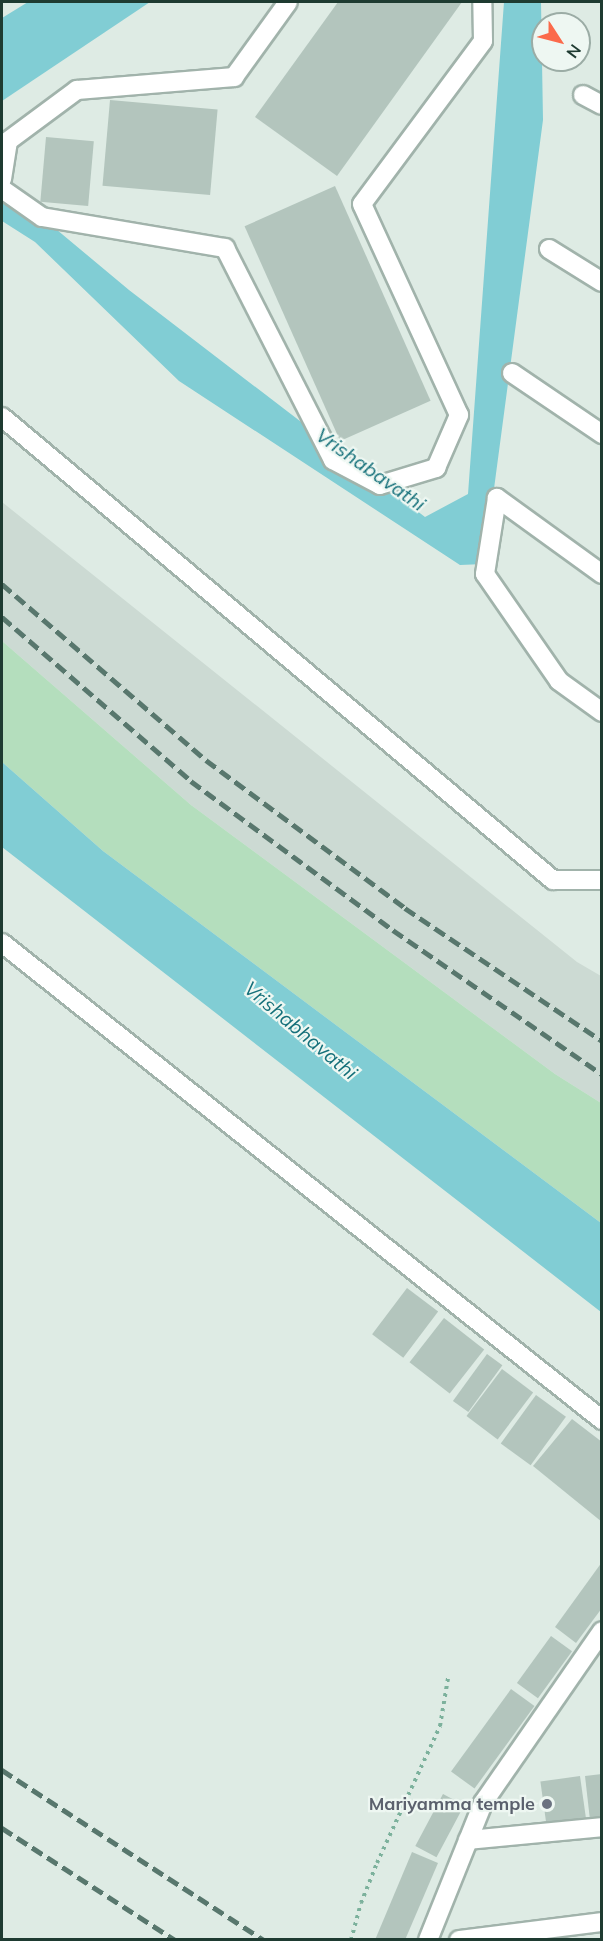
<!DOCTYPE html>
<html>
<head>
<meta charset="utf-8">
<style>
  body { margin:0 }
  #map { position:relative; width:603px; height:1941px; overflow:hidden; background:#deebe4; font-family:Mulish,sans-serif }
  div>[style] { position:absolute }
  .built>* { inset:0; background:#ccdad3 }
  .green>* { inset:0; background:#b4debd }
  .water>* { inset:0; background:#81cdd4 }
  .building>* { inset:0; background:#b3c5bd; transform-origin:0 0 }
  .path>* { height:4px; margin-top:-2px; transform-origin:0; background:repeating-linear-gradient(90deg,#7cb19c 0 3px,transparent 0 7.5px) }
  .roads { filter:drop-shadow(2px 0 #a1b3ab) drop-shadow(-2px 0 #a1b3ab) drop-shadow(0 2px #a1b3ab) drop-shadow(0 -2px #a1b3ab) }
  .street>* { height:18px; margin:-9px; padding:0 9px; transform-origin:9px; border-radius:9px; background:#fff }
  .rail>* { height:4.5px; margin-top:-2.25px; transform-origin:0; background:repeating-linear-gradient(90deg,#58776d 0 12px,transparent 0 18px) }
  .dots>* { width:16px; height:16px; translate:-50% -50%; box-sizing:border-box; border:3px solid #eef7f2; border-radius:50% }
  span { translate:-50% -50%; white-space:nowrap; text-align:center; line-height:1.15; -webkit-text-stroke:4.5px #eef7f2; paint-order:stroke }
  .worship-label { font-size:18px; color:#5b616d; font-weight:700 }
  .right { translate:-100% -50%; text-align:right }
  .water-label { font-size:20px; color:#15707a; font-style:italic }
  .frame { position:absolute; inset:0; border:3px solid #1e3b31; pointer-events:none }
  .north { position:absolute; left:531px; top:12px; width:60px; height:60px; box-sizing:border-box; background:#eef7f2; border:2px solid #9baca5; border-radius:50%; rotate:126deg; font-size:16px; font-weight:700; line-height:24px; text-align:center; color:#1e3b31 }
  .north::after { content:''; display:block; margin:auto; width:21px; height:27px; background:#fb6a4b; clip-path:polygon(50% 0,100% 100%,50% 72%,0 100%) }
</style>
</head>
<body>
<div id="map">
  <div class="built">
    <div style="clip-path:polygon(2px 502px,577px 962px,601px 976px,601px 1103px,555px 1074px,191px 805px,2px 641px)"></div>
  </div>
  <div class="green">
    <div style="clip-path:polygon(2px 641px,191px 805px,555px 1074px,601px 1103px,601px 1223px,103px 851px,2px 762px)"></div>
  </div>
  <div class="water">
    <div style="clip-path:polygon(28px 2px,150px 2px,2px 101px,2px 18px)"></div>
    <div style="clip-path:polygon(504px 2px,541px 2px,543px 120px,484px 564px,460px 565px,179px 381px,35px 242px,2px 221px,2px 184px,129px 290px,425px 517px,468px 494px)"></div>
    <div style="clip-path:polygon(2px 762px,103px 851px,601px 1223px,601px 1312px,2px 847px)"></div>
  </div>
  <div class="building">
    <div style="clip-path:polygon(338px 2px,462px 2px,337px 176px,255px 117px)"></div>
    <div style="left:110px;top:100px;width:108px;height:86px;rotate:5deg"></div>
    <div style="left:46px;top:137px;width:48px;height:65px;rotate:5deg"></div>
    <div style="left:335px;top:186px;width:235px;height:99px;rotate:66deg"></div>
    <div style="left:407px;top:1288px;width:39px;height:58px;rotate:37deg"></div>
    <div style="left:444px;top:1318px;width:51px;height:56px;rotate:38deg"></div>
    <div style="left:487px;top:1354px;width:19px;height:58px;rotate:36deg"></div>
    <div style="left:502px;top:1369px;width:39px;height:59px;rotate:37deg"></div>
    <div style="left:536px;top:1395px;width:37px;height:60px;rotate:36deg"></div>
    <div style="clip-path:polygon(572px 1419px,602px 1442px,602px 1522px,533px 1466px)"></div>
    <div style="clip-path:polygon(602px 1562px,602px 1608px,576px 1643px,555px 1627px)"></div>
    <div style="left:551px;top:1636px;width:26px;height:58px;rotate:36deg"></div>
    <div style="left:511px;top:1689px;width:29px;height:102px;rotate:36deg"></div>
    <div style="clip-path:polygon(602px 1774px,602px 1819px,590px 1820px,585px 1776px)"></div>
    <div style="left:580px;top:1776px;width:44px;height:40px;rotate:82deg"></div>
    <div style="left:443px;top:1794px;width:24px;height:59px;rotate:28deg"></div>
    <div style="clip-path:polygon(412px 1852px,438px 1863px,405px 1940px,375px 1940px)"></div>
  </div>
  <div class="path">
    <div style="left:351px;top:1940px;width:38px;rotate:-75deg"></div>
    <div style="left:361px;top:1903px;width:43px;rotate:-68.2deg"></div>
    <div style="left:377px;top:1863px;width:151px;rotate:-65.3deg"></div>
    <div style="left:440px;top:1726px;width:49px;rotate:-80.5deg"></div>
  </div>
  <div class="roads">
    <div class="street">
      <div style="left:583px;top:95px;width:21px;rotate:28deg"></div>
      <div style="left:2px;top:179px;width:38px;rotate:-81deg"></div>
      <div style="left:8px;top:141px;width:86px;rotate:-36.5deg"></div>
      <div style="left:77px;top:90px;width:158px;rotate:-4.7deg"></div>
      <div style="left:234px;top:77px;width:92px;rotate:-54.2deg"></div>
      <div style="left:2px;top:189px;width:49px;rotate:35deg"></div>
      <div style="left:42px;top:217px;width:186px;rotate:9.6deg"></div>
      <div style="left:225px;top:248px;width:238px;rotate:63deg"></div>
      <div style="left:333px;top:460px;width:53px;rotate:28deg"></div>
      <div style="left:380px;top:485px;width:59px;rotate:-16.9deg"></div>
      <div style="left:436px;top:468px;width:58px;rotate:-66.5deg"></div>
      <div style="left:459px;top:415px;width:232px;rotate:-114.7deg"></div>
      <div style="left:362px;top:204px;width:203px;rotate:-53.4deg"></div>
      <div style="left:483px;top:41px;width:39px;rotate:-91deg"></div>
      <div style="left:549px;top:249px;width:62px;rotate:31.9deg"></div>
      <div style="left:512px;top:373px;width:109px;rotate:34.1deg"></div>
      <div style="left:2px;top:417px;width:720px;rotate:40.04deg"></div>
      <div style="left:553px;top:880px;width:49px"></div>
      <div style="left:602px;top:574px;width:130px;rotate:-144.1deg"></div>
      <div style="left:497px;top:498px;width:77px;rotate:99deg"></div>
      <div style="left:485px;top:574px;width:130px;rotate:55.3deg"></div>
      <div style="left:559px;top:681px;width:53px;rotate:35.8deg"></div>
      <div style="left:2px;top:943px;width:767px;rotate:38.48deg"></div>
      <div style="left:468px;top:1840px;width:135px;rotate:-5.5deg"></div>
      <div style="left:428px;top:1940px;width:148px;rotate:-68.1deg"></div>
      <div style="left:483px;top:1803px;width:209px;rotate:-55.3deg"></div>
      <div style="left:459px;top:1940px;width:144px;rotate:-7.2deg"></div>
    </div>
  </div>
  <div class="rail">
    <div style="left:2px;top:584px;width:269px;rotate:40.8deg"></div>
    <div style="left:206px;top:760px;width:248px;rotate:36.6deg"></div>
    <div style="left:405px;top:908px;width:238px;rotate:34deg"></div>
    <div style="left:2px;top:617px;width:250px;rotate:40.9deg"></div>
    <div style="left:191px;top:781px;width:251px;rotate:36.4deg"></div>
    <div style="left:393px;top:930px;width:254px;rotate:34.6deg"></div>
    <div style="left:2px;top:1770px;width:312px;rotate:33deg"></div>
    <div style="left:2px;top:1828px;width:206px;rotate:32.9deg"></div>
  </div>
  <div class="dots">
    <div style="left:547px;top:1804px;background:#6b7280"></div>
  </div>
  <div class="worship-label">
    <span class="right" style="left:535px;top:1804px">Mariyamma temple</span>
  </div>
  <div class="water-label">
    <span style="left:371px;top:469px;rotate:35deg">Vrishabavathi</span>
    <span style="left:301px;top:1030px;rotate:40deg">Vrishabhavathi</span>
  </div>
  <div class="frame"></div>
  <div class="north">N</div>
</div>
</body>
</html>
